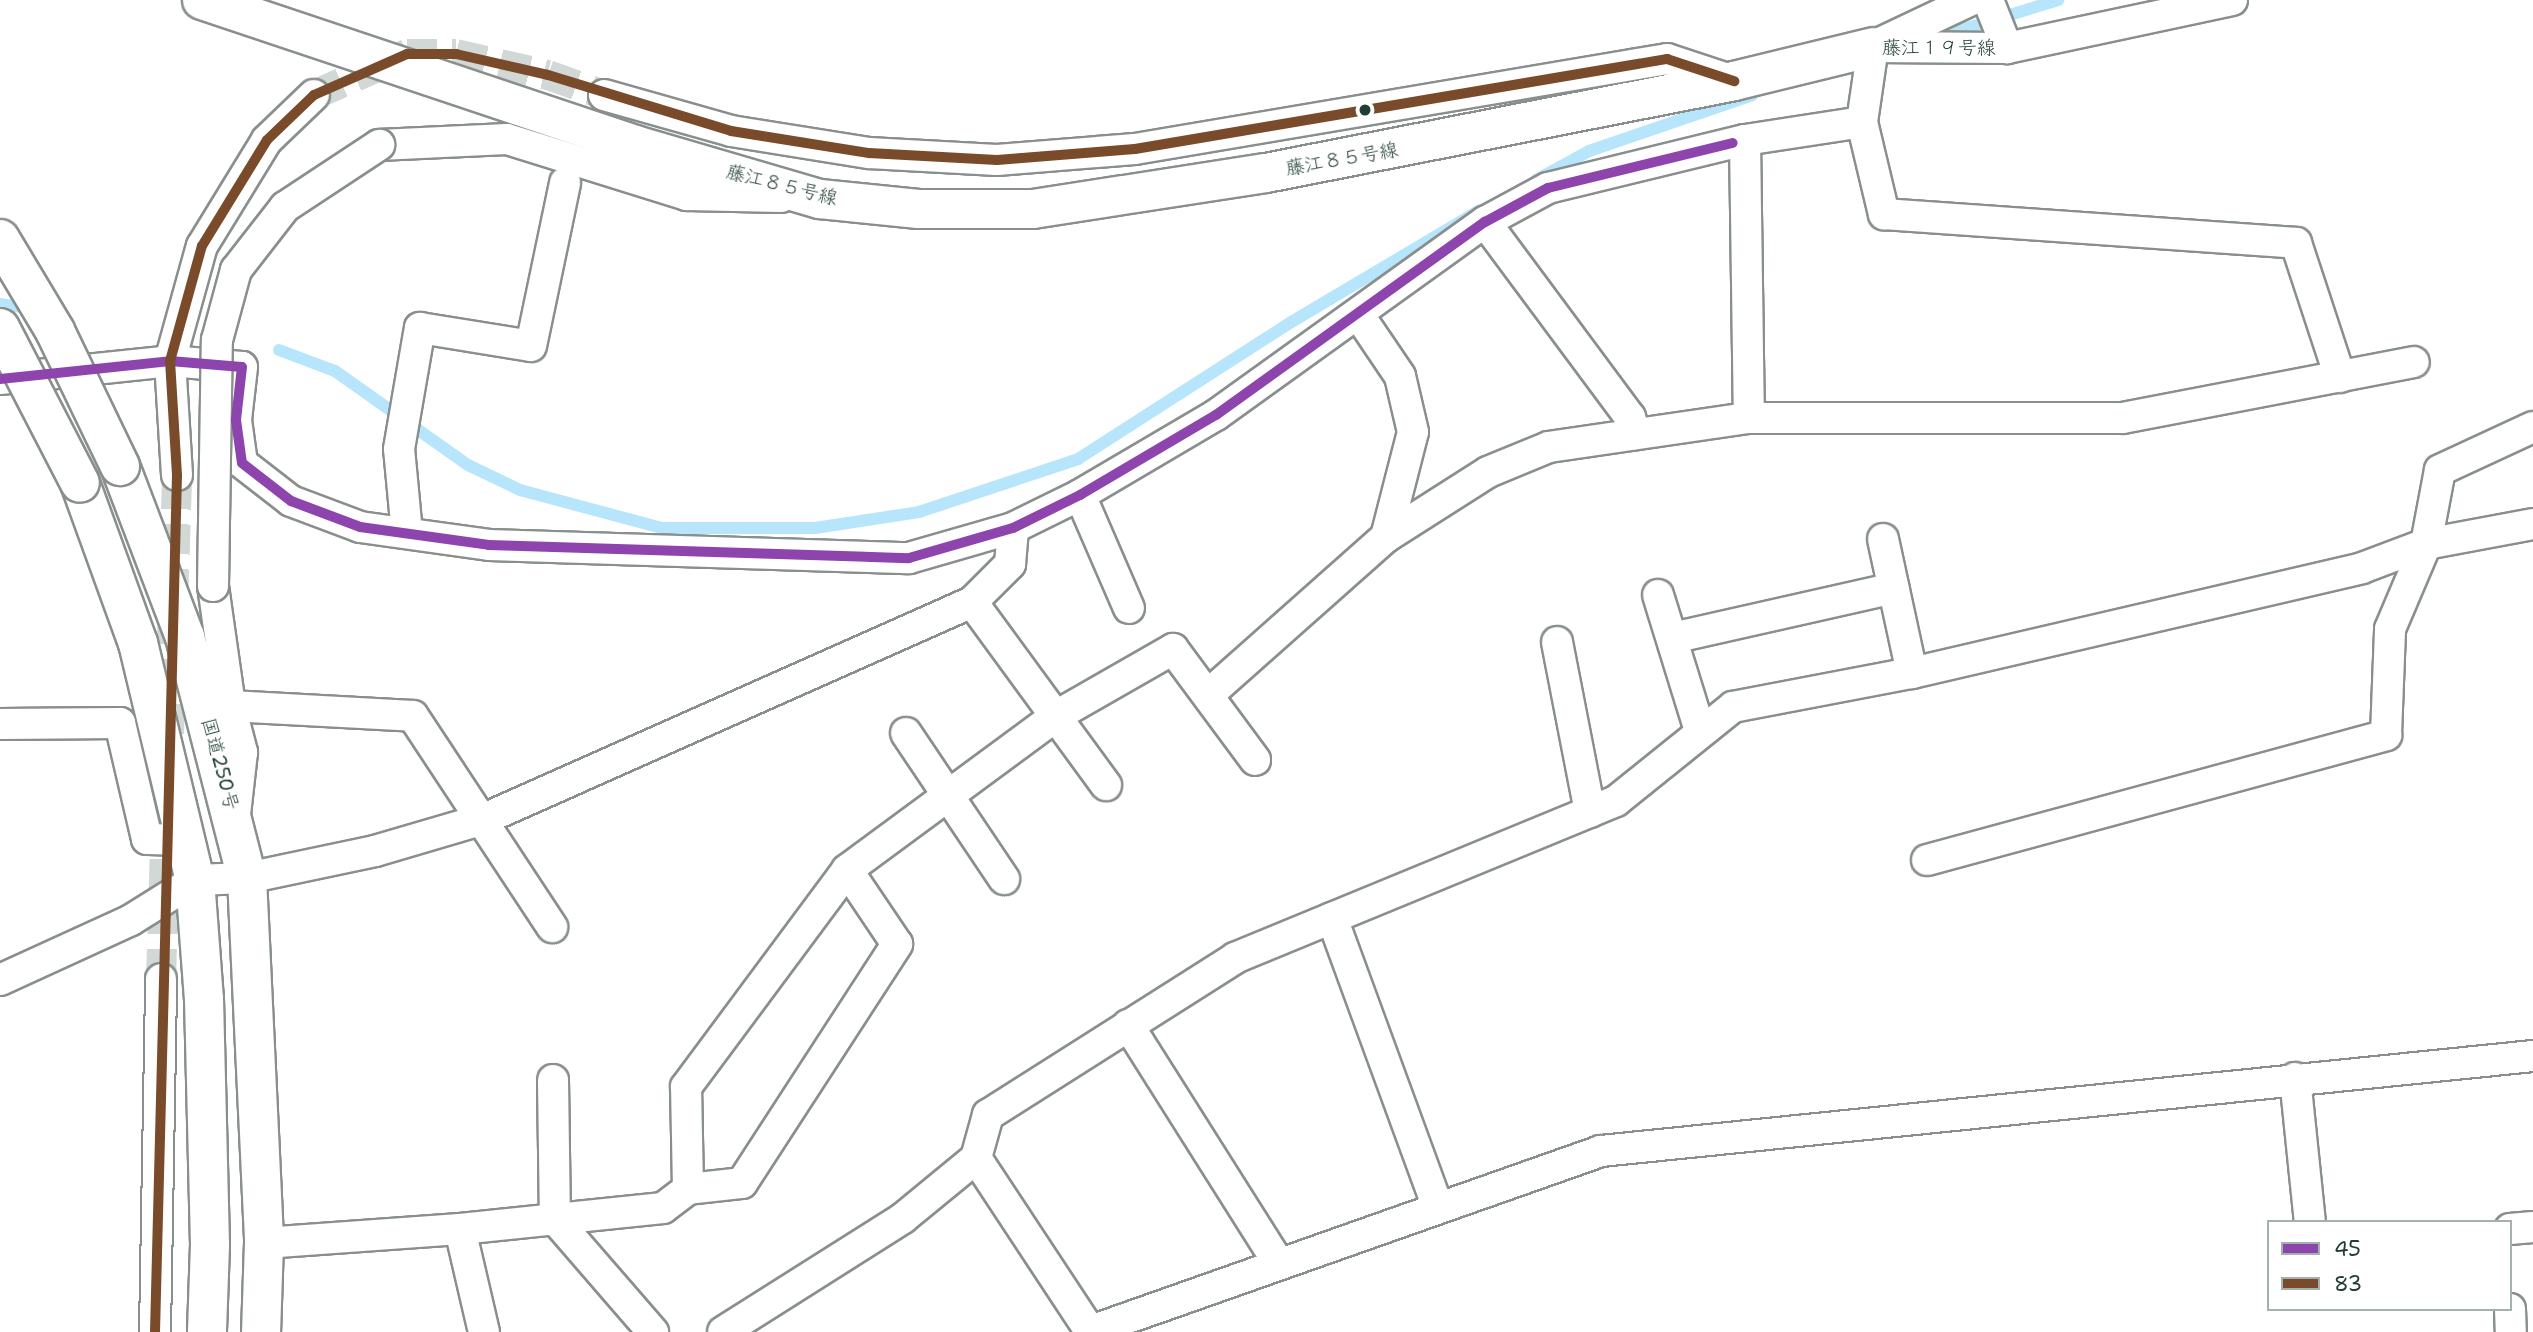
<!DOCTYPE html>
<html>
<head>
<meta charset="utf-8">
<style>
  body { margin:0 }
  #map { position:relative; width:2533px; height:1332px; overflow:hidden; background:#fff; font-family:"Shantell Sans","Klee One",sans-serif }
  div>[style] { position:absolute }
  .stream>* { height:12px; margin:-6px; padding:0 6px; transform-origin:6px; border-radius:6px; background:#b7e5fc }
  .street-tunnel>* { height:30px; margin-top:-15px; transform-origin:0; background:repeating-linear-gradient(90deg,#d2d8d6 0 30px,transparent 0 45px) }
  .roads { filter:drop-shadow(2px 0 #898f8d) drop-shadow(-2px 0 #898f8d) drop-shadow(0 2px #898f8d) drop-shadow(0 -2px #898f8d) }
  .street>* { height:30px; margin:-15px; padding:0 15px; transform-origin:15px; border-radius:15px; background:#fff }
  .secondary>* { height:38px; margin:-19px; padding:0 19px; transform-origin:19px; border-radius:19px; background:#fff }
  .highway>* { height:38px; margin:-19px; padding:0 19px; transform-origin:19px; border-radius:19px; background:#fff }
  .bridges { filter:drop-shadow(2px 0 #898f8d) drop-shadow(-2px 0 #898f8d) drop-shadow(0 2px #898f8d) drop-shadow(0 -2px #898f8d) }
  .street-bridge>* { height:30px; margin:-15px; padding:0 15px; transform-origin:15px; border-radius:15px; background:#fff }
  .highway-bridge>* { height:38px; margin:-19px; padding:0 19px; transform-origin:19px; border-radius:19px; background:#fff }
  .bus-1>* { height:10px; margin:-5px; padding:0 5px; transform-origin:5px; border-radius:5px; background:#8e44ad }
  .bus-2>* { height:10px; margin:-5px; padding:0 5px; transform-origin:5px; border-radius:5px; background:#7a4b2a }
  .dots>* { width:19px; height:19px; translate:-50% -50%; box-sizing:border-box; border:4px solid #fff; border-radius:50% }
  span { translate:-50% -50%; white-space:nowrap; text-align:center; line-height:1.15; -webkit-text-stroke:6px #fff; paint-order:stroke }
  .street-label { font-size:19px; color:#1f3d34 }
  .legend { position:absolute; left:2267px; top:1220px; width:245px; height:91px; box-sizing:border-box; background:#fff; border:2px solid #a5b1ae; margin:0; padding:9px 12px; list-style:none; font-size:21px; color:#1f3d34 }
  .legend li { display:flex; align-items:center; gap:14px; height:35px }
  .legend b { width:35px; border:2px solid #a5b1ae }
</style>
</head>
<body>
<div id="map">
  <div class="stream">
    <div style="left:1938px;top:37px;width:126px;rotate:-17.1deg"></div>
    <div style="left:1536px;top:180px;width:60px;rotate:-28.7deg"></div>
    <div style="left:1589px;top:151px;width:173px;rotate:-18.9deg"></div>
    <div style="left:0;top:304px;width:34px;rotate:8deg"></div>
    <div style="left:279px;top:350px;width:60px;rotate:20.6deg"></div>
    <div style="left:335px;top:371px;width:163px;rotate:35.3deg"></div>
    <div style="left:468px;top:465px;width:58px;rotate:25.7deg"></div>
    <div style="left:520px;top:490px;width:147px;rotate:15deg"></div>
    <div style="left:662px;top:528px;width:153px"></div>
    <div style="left:815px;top:528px;width:105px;rotate:-8.7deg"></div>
    <div style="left:919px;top:512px;width:168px;rotate:-18.4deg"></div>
    <div style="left:1078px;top:459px;width:250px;rotate:-32.7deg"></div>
    <div style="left:1288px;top:324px;width:223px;rotate:-30.7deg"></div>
  </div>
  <div class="street-tunnel">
    <div style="left:314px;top:95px;width:102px;rotate:-23.8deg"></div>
    <div style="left:407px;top:54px;width:49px"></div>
    <div style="left:456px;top:54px;width:94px;rotate:12.9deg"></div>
    <div style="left:548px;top:75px;width:59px;rotate:19.7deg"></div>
    <div style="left:169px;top:734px;width:259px;rotate:-88.2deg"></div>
    <div style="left:161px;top:979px;width:164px;rotate:-88.3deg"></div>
  </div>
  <div class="roads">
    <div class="street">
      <div style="left:1988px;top:0;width:52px;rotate:68.4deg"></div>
      <div style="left:1880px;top:43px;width:101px;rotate:-25.3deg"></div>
      <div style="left:1873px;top:47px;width:134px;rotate:0.4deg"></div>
      <div style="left:2007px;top:48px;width:230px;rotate:-12deg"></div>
      <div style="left:604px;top:95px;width:132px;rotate:15.8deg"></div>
      <div style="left:731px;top:131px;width:140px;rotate:9.1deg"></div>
      <div style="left:869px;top:153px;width:128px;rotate:3.1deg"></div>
      <div style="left:997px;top:160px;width:138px;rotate:-4.6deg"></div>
      <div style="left:1135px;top:149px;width:540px;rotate:-9.6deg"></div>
      <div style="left:1667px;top:59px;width:71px;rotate:18.2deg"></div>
      <div style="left:1862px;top:122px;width:95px;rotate:76.6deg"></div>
      <div style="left:1884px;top:214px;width:413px;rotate:4deg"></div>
      <div style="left:2296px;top:243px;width:141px;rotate:71.8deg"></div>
      <div style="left:1745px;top:140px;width:278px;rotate:89.2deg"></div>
      <div style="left:379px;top:145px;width:128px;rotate:-2.7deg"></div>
      <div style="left:507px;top:139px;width:189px;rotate:17.3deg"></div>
      <div style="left:687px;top:195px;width:94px;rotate:1.2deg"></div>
      <div style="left:1485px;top:222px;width:243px;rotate:53.4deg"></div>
      <div style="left:1630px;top:417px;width:18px;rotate:74deg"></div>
      <div style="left:0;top:379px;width:171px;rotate:-6deg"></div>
      <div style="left:170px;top:361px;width:72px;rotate:4.8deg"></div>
      <div style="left:242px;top:367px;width:53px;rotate:96.5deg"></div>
      <div style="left:236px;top:420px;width:43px;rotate:82.1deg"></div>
      <div style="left:242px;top:463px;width:62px;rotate:37.8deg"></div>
      <div style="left:291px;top:501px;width:74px;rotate:20.6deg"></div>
      <div style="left:360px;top:527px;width:130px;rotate:7.9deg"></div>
      <div style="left:489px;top:545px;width:420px;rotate:1.8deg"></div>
      <div style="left:909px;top:558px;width:108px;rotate:-16.1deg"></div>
      <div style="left:1013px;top:528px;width:75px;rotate:-26.2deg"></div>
      <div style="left:1080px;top:495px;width:158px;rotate:-30.5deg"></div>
      <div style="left:1216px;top:415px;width:331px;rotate:-35.7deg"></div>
      <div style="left:1485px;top:222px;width:72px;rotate:-28.4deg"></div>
      <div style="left:1548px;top:188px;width:203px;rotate:-13.7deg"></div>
      <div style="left:1745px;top:140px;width:118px;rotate:-8.7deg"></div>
      <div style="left:1862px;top:122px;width:76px;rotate:-81.7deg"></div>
      <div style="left:177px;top:475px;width:114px;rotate:-93.5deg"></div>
      <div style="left:170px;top:361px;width:119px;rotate:-74.5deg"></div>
      <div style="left:202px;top:246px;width:124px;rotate:-58.5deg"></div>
      <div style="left:267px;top:140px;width:65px;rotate:-43.8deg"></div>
      <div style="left:1080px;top:495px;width:123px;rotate:66.6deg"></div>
      <div style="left:407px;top:533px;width:84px;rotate:-95.4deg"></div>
      <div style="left:399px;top:449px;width:123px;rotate:-80.2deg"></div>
      <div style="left:420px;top:328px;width:112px;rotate:9.2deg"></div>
      <div style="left:531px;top:346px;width:167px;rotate:-78.2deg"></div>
      <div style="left:1386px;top:537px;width:121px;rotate:-32.5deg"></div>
      <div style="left:1488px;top:472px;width:66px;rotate:-22.3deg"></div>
      <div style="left:1549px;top:447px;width:202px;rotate:-8.3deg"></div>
      <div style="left:1749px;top:418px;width:374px"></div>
      <div style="left:2123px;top:418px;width:296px;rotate:-10.9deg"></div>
      <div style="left:1883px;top:539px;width:137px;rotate:77.8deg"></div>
      <div style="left:213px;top:586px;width:121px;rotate:81.9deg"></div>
      <div style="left:230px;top:706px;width:48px;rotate:75.4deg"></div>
      <div style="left:242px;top:752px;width:62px;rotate:96.4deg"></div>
      <div style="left:1658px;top:595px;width:142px;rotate:72.8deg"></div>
      <div style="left:972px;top:602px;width:227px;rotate:53.8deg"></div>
      <div style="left:1672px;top:638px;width:227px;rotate:-12.7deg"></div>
      <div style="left:1557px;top:642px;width:173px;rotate:79deg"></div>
      <div style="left:1209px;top:694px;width:237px;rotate:-41.6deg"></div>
      <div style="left:1386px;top:537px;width:108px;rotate:-75.6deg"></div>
      <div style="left:1413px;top:432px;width:57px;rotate:-103.1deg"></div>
      <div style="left:1400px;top:376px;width:75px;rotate:-124.1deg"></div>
      <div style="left:230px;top:706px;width:183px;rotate:3.1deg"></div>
      <div style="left:413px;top:716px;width:253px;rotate:56.6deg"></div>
      <div style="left:0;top:724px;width:120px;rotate:-0.5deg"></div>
      <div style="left:120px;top:723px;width:119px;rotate:76.9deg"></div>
      <div style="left:147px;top:839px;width:41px;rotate:1.4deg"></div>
      <div style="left:906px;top:733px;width:176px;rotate:56.1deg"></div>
      <div style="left:1927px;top:860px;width:476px;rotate:-15.2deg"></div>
      <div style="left:2386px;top:735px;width:106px;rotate:-87.8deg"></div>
      <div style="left:2390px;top:629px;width:92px;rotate:-67deg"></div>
      <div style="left:2426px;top:544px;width:75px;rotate:-79.3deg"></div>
      <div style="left:2440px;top:470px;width:102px;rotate:-24.8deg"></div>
      <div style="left:1332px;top:918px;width:309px;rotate:69.9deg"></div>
      <div style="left:0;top:980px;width:144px;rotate:-24.6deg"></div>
      <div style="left:131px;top:920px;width:75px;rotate:-32deg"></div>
      <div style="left:195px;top:880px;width:52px;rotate:-2.2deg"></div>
      <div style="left:247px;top:878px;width:131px;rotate:-11.9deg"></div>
      <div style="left:375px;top:851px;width:114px;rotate:-16.4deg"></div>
      <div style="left:484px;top:819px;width:534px;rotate:-23.97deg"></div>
      <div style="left:972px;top:602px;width:54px;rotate:-45deg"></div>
      <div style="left:1010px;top:564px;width:36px;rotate:-85deg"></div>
      <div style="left:1128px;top:1025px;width:283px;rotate:57.7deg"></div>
      <div style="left:2295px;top:1078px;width:145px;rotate:84.1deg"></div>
      <div style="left:553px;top:1080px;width:139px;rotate:89.2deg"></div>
      <div style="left:555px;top:1219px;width:150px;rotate:49.1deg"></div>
      <div style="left:976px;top:1158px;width:207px;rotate:56.6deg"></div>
      <div style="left:688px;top:1189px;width:54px;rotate:-6.3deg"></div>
      <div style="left:742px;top:1183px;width:285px;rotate:-57deg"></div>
      <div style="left:897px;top:944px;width:89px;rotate:-124deg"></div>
      <div style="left:460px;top:1229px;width:106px;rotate:76.9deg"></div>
      <div style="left:2510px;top:1229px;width:23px;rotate:-5deg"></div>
      <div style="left:264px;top:1243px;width:196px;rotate:-4.1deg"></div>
      <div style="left:460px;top:1229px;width:204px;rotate:-5.9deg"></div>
      <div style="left:663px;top:1208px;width:31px;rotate:-37deg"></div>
      <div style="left:688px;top:1189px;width:102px;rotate:-91.1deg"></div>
      <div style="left:686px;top:1087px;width:270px;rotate:-53.4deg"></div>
      <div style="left:847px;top:870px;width:260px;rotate:-36.4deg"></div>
      <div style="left:1056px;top:716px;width:135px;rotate:-29.8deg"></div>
      <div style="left:1173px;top:649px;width:138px;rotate:53.5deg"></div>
      <div style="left:2510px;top:1309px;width:23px;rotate:88deg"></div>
      <div style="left:155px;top:1332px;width:353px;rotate:-89deg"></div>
      <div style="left:723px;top:1332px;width:213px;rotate:-32.3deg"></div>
      <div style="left:903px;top:1218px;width:94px;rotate:-39.4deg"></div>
      <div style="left:976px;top:1158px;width:45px;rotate:-74.4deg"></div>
      <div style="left:988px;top:1115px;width:293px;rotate:-32.4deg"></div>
      <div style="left:1235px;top:958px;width:412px;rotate:-22.4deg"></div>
      <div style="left:1616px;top:801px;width:150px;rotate:-38.8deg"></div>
      <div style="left:1733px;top:707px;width:182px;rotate:-10.8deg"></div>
      <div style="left:1912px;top:673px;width:462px;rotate:-13.1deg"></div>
      <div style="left:2362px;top:568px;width:68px;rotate:-20.6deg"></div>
      <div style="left:2426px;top:544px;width:109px;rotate:-10.6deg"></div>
      <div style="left:1088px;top:1332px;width:544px;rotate:-19.43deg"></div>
      <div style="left:1601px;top:1151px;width:937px;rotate:-5.82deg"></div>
    </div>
    <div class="secondary">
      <div style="left:202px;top:0;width:457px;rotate:18.5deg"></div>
      <div style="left:635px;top:145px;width:193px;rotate:16.3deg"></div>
      <div style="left:820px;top:199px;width:99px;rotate:5.8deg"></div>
      <div style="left:918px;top:209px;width:115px"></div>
      <div style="left:1033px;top:209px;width:236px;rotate:-8.8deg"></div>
      <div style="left:1266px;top:173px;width:477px;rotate:-11.1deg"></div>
      <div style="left:1734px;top:81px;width:143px;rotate:-13.7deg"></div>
    </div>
    <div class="highway">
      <div style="left:120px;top:466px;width:183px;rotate:69.2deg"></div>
      <div style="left:185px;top:637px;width:249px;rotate:75.6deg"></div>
      <div style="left:247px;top:878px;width:365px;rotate:87.3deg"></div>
      <div style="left:264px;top:1243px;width:89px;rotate:91.9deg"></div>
      <div style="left:80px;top:483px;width:170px;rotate:70.1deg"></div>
      <div style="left:138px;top:643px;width:244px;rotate:76.5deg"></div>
      <div style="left:195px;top:880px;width:119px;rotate:85.7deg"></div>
      <div style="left:204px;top:999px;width:246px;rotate:88.6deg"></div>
      <div style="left:210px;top:1245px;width:87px;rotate:92deg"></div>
    </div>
  </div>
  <div class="bridges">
    <div class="street-bridge">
      <div style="left:213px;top:586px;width:246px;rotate:-89.1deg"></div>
      <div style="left:217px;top:340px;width:73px;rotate:-74.8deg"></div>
      <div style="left:236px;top:270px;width:80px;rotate:-52.1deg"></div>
      <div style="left:285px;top:207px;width:113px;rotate:-33.4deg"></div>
    </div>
    <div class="highway-bridge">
      <div style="left:0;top:239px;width:107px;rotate:59.1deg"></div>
      <div style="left:55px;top:331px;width:150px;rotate:64.3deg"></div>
      <div style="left:0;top:328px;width:174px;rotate:62.7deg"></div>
    </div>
  </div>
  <div class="bus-1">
    <div style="left:0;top:379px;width:171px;rotate:-6deg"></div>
    <div style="left:170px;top:361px;width:72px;rotate:4.8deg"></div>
    <div style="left:242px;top:367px;width:53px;rotate:96.5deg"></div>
    <div style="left:236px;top:420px;width:43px;rotate:82.1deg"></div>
    <div style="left:242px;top:463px;width:62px;rotate:37.8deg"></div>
    <div style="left:291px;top:501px;width:74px;rotate:20.6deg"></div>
    <div style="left:360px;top:527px;width:130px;rotate:7.9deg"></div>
    <div style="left:489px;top:545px;width:420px;rotate:1.8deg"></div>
    <div style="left:909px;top:558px;width:108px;rotate:-16.1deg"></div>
    <div style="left:1013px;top:528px;width:75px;rotate:-26.2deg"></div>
    <div style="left:1080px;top:495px;width:158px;rotate:-30.5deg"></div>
    <div style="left:1216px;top:415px;width:331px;rotate:-35.7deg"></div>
    <div style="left:1485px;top:222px;width:72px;rotate:-28.4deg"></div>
    <div style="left:1548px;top:188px;width:190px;rotate:-13.7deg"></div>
  </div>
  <div class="bus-2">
    <div style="left:155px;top:1332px;width:857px;rotate:-88.53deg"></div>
    <div style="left:177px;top:475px;width:114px;rotate:-93.5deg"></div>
    <div style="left:170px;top:361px;width:119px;rotate:-74.5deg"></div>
    <div style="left:202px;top:246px;width:124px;rotate:-58.5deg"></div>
    <div style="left:267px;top:140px;width:65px;rotate:-43.8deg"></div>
    <div style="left:314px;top:95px;width:102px;rotate:-23.8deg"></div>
    <div style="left:407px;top:54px;width:49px"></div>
    <div style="left:456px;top:54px;width:94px;rotate:12.9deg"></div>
    <div style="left:548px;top:75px;width:191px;rotate:17deg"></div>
    <div style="left:731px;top:131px;width:140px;rotate:9.1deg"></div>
    <div style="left:869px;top:153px;width:128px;rotate:3.1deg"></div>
    <div style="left:997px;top:160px;width:138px;rotate:-4.6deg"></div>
    <div style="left:1135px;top:149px;width:540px;rotate:-9.6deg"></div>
    <div style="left:1667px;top:59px;width:71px;rotate:18.2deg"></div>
  </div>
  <div class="dots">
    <div style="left:1365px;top:110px;background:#1f3d34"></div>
  </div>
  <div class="street-label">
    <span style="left:1939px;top:48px">藤江１９号線</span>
    <span style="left:1342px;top:159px;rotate:-10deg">藤江８５号線</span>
    <span style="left:782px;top:185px;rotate:14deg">藤江８５号線</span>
    <span style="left:220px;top:764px;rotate:75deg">国道250号</span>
  </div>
  <ul class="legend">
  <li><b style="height:9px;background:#8e44ad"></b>45</li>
  <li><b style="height:9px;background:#7a4b2a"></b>83</li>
  </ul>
</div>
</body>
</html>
